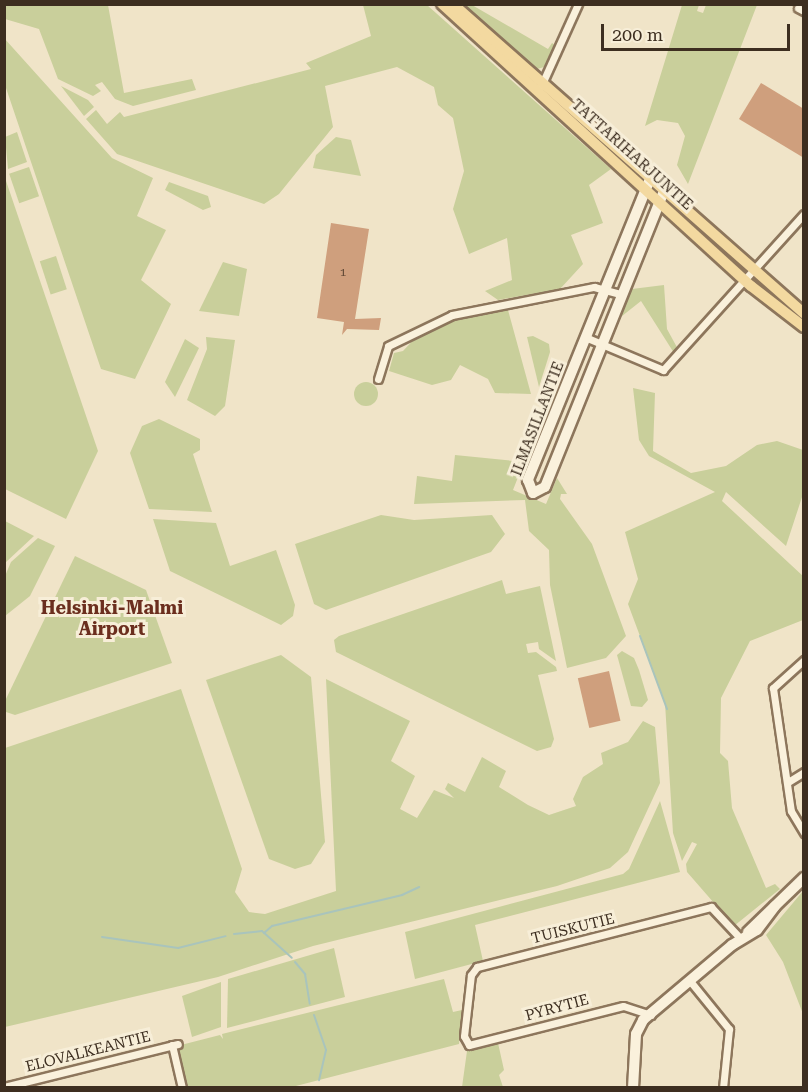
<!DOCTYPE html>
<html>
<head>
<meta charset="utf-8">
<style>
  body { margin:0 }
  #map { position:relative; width:808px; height:1092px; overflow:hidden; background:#f0e4c8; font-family:"Roboto Serif",serif }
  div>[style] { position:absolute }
  .green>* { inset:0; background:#c9cf9b; transform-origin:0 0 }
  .round { border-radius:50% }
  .stream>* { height:2px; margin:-1px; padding:0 1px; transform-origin:1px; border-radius:1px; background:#a9c4bc }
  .building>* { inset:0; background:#cf9f7d; transform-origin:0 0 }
  .roads { filter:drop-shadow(2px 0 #8d765c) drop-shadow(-2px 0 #8d765c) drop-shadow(0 2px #8d765c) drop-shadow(0 -2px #8d765c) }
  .minor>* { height:7px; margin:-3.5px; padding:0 3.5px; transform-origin:3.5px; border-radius:3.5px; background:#faf1dc }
  .secondary>* { height:10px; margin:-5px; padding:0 5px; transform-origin:5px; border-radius:5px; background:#faf1dc }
  .primary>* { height:10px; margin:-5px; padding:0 5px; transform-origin:5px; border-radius:5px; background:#f3d9a0 }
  span { translate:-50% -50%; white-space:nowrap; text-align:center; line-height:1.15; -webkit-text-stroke:6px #f7eed8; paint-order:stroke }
  .number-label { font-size:12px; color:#624a37 }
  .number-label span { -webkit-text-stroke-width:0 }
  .street-label { font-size:15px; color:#3d2e20 }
  .quarter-label { font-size:18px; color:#6b2e1e; font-weight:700 }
  .frame { position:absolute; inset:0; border:6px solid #3d2e20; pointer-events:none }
  .scale { position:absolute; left:601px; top:24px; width:189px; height:27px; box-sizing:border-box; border:3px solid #3d2e20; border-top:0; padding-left:8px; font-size:18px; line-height:21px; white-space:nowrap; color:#3d2e20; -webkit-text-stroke:4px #f7eed8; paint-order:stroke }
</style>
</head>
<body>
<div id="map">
  <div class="green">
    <div style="clip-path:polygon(4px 5px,108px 5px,124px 93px,192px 79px,196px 90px,133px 106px,115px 99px,102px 82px,95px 85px,101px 91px,93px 96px,58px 79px,39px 29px,5px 19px)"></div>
    <div style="clip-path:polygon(363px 5px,427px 5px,611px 169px,589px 185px,603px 223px,571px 235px,583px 264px,560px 289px,498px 300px,485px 291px,512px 280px,507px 238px,469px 254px,453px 209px,464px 171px,453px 118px,438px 105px,434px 87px,397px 67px,325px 86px,333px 127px,279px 194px,264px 204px,117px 154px,86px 119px,96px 110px,107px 124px,120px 112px,124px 117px,311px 69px,306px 63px,371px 36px)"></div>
    <div style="clip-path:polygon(463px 5px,472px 5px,548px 49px,552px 43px,558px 47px,548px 66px,537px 69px)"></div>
    <div style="clip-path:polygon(682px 5px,699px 5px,697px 11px,703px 13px,706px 5px,757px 5px,688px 184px,677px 165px,685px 136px,678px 123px,657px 120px,645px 126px)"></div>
    <div style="clip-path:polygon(4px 38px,112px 158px,153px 178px,137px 216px,166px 230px,141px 280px,171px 304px,135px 379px,101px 369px,5px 85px)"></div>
    <div style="clip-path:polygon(61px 86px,88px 100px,94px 107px,84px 116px)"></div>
    <div style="clip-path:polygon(17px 132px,27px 162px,8px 169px,5px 137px)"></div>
    <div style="clip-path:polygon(336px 137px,351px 140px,361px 176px,313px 168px,316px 155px)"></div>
    <div style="left:29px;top:167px;width:31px;height:21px;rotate:71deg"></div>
    <div style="clip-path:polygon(4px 175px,98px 451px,66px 519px,5px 489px)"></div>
    <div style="clip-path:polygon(169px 182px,208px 196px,211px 207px,203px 210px,165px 190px)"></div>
    <div style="left:56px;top:256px;width:35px;height:17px;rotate:72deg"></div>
    <div style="clip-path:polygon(223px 262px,247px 269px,239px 316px,199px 311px)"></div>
    <div style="clip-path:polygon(664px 285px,667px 329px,679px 351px,674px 353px,641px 301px,617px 320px,632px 289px)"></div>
    <div style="clip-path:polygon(508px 310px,531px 394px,495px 393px,488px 379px,460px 365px,451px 380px,432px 385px,389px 371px,394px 353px,403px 351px,420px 333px,449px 321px)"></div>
    <div style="clip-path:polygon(533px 336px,549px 344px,550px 352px,539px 387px,527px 337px)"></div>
    <div style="clip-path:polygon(206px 337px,235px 340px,225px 406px,215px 416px,187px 400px,207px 349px)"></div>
    <div style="clip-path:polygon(185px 339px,199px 348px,175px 397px,165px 382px)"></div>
    <div class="round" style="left:354px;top:382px;width:24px;height:24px"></div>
    <div style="clip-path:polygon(633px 388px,655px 393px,653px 451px,691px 473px,726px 466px,757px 445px,777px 441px,803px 450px,803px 494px,786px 546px,726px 492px,722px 501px,804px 577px,803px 620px,750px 641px,721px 698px,720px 753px,728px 761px,732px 808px,766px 888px,775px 884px,780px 889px,734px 926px,687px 872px,686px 864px,697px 844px,692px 842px,682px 861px,673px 833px,665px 703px,628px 604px,638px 579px,625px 532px,715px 492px,649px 456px,639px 440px)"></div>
    <div style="clip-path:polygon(159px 419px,200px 439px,200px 450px,193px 454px,212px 512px,149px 509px,130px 453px,142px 426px)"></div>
    <div style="clip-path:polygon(455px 455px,524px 462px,513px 490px,546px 504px,557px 478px,567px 494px,561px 494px,560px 499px,592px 544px,626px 636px,606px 658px,567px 668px,550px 585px,549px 550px,529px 531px,525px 500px,414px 504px,417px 476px,452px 481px)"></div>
    <div style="clip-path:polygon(381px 515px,414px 520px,492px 515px,505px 534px,491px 552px,326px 610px,314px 604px,295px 544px)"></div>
    <div style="clip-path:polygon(153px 519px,216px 523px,230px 566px,276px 550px,295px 605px,293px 616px,281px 625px,170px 571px)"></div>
    <div style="clip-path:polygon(5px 521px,34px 536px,5px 563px)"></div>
    <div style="clip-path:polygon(38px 538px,55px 546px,30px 596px,5px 616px,5px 576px,11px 562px)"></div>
    <div style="clip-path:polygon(75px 556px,146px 590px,172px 663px,15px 715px,6px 712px,5px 701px)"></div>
    <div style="clip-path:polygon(502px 580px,506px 594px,540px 586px,556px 661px,539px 649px,538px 642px,526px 644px,528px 653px,536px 652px,556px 667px,557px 671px,538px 675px,554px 739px,551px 747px,537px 751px,336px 652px,334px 640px,339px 636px)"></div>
    <div style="clip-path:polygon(622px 651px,634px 658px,639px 670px,648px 700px,642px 707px,631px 706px,617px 655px)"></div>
    <div style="clip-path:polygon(281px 655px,311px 677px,325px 842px,311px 864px,295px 869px,269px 859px,206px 680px)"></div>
    <div style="clip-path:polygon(326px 679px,410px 721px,391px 761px,415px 776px,400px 809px,417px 818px,434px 790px,454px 798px,445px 789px,448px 783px,465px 792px,482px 757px,506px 771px,499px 787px,528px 805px,549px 815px,576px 806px,573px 799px,583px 777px,603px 764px,601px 753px,628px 742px,643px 721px,655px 727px,660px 783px,628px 852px,610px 868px,557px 886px,313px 946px,218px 977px,5px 1027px,5px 748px,181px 689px,242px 869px,235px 892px,249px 912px,265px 914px,336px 891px)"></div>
    <div style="clip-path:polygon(660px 801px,680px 872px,475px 925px,483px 961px,415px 979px,405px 932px,623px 874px,629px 869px)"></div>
    <div style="clip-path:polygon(803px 891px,803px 1014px,783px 962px,766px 935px)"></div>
    <div style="clip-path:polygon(334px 948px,345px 997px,227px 1028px,228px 979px)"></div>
    <div style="clip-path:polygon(444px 979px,453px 1012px,462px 1010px,459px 1044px,292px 1087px,184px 1087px,177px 1046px,220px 1035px,223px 1039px,222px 1034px)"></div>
    <div style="clip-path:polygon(221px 982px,221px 1027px,192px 1037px,182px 996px)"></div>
    <div style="clip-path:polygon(498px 1043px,504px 1070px,499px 1075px,503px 1087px,462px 1087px,467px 1051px)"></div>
  </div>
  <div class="stream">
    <div style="left:640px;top:636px;width:78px;rotate:69.7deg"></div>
    <div style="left:264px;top:933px;width:11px;rotate:-41deg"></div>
    <div style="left:272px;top:926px;width:134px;rotate:-13.4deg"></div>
    <div style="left:402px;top:895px;width:19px;rotate:-25deg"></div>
    <div style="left:234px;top:934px;width:28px;rotate:-6deg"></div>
    <div style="left:262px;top:931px;width:40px;rotate:42deg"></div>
    <div style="left:102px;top:937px;width:77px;rotate:8.2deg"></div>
    <div style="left:178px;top:948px;width:49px;rotate:-14deg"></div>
    <div style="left:295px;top:962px;width:16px;rotate:50deg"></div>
    <div style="left:305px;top:974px;width:30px;rotate:81deg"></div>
    <div style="left:314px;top:1015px;width:37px;rotate:71deg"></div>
    <div style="left:326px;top:1050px;width:31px;rotate:103deg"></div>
  </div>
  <div class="building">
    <div style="clip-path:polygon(761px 83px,804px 109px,804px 158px,739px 119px)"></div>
    <div style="clip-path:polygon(331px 223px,369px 229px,355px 319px,381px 318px,379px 330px,347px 329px,342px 335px,344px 322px,317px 318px)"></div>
    <div style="left:609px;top:671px;width:51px;height:32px;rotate:77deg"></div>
  </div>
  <div class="roads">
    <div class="minor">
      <div style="left:798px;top:8px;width:7px;rotate:27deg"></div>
      <div style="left:541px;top:86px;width:90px;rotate:-65.7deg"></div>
      <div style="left:585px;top:337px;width:85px;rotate:22.9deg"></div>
      <div style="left:663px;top:370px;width:210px;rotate:-47.9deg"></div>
      <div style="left:378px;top:379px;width:34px;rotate:-73deg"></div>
      <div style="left:388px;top:346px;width:71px;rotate:-25.8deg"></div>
      <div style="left:452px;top:315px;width:145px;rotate:-11.2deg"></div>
      <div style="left:594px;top:287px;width:28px;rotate:15deg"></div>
      <div style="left:804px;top:660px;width:42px;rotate:137.9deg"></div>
      <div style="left:773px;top:688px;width:124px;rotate:81.7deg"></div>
      <div style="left:791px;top:811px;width:26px;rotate:59deg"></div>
      <div style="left:788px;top:782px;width:19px;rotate:-32deg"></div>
      <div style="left:690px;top:981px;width:62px;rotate:50.9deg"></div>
      <div style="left:729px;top:1029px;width:59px;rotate:95.8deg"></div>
      <div style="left:651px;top:1015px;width:29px;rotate:-162deg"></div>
      <div style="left:623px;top:1006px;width:159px;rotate:165.8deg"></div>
      <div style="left:469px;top:1045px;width:10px;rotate:-119deg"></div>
      <div style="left:464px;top:1036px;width:61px;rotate:-83.5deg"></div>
      <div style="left:471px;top:975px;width:10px;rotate:-53deg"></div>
      <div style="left:477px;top:967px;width:242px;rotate:-14.4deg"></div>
      <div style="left:711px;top:907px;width:44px;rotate:46.8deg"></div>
      <div style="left:172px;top:1045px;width:44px;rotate:76.9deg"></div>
      <div style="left:4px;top:1087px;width:179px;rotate:-13.9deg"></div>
    </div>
    <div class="secondary">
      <div style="left:650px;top:179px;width:325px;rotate:112.1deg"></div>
      <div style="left:528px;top:480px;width:14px;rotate:69deg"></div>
      <div style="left:533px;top:493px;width:13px;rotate:-27deg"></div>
      <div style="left:545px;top:487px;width:319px;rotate:-68.1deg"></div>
      <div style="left:748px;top:932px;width:78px;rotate:-44deg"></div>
      <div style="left:633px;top:1088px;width:54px;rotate:-86.8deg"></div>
      <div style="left:636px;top:1034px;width:16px;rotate:-63deg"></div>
      <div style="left:643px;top:1020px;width:116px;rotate:-40.1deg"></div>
      <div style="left:732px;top:945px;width:29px;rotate:-31deg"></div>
      <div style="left:757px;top:930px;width:30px;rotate:-53deg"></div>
    </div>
    <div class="primary">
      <div style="left:442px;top:4px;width:418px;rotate:42.4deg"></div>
      <div style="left:751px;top:286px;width:67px;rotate:37.7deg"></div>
      <div style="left:453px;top:4px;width:468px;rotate:41.4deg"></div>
    </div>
  </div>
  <div class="number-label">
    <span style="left:343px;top:273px">1</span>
  </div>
  <div class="street-label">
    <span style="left:632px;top:155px;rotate:42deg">TATTARIHARJUNTIE</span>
    <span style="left:538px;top:419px;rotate:-69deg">ILMASILLANTIE</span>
    <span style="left:573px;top:929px;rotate:-14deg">TUISKUTIE</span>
    <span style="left:557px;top:1008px;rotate:-15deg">PYRYTIE</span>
    <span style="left:88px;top:1052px;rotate:-14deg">ELOVALKEANTIE</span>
  </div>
  <div class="quarter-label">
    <span style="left:112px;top:619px">Helsinki-Malmi<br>Airport</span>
  </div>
  <div class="frame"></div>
  <div class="scale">200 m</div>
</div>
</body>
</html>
